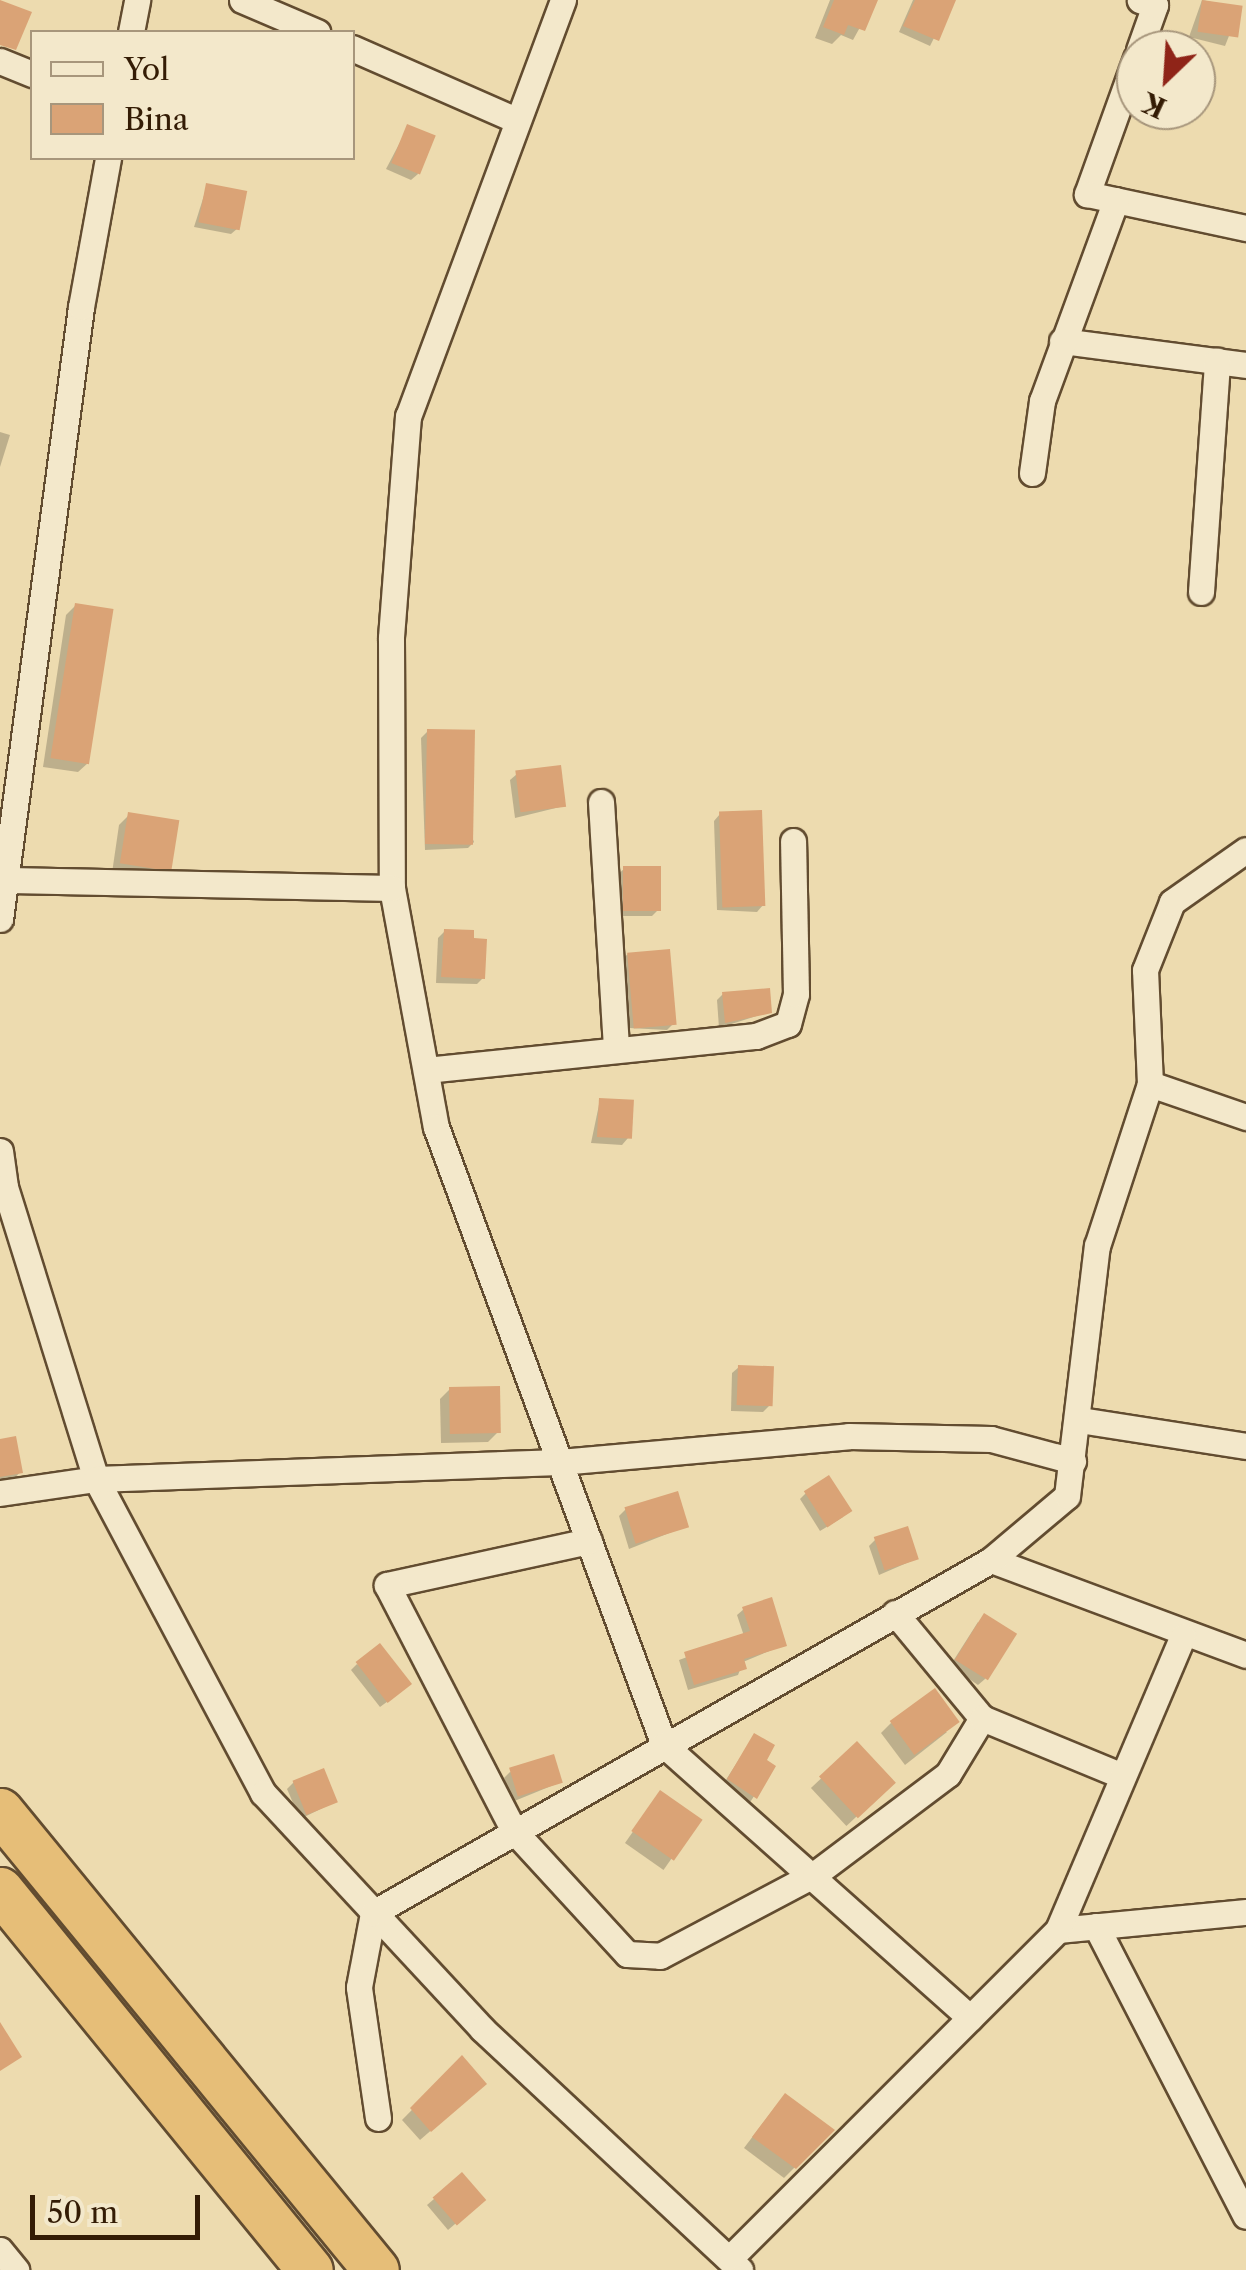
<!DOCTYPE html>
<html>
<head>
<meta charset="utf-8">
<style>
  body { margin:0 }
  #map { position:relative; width:1246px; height:2270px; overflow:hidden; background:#eddbaf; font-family:"Libre Caslon Text",serif }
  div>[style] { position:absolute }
  .shadow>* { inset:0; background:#0003; transform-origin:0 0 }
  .building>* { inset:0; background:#daa376; transform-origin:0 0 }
  .roads { filter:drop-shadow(2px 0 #624c30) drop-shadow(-2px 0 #624c30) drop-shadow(0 2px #624c30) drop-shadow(0 -2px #624c30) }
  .street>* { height:25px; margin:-12.5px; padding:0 12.5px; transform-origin:12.5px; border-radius:12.5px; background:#f3e8cb }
  .highway>* { height:45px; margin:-22.5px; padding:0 22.5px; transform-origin:22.5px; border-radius:22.5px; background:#e6be78 }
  span { translate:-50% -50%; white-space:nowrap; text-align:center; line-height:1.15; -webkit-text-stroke:8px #f3e8cb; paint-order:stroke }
  .legend { position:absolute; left:30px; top:30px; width:325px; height:130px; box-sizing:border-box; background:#f3e8cb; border:2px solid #a7967c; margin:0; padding:12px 18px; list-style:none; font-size:30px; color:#341c05 }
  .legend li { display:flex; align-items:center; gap:20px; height:50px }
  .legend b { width:50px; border:2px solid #a7967c }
  .north { position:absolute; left:1116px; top:30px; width:100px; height:100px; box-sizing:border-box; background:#f3e8cb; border:2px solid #a7967c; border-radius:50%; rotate:205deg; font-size:28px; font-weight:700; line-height:40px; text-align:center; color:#341c05 }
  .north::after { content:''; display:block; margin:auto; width:35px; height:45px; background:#8f2418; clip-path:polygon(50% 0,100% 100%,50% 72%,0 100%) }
  .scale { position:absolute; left:30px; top:2195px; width:170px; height:45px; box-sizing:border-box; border:5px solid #341c05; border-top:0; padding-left:12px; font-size:30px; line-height:35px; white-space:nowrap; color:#341c05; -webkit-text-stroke:8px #f3e8cb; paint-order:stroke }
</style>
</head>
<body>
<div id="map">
  <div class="shadow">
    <div style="clip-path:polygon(830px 0,875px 0,853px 40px,841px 35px,832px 44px,815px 38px)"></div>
    <div style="clip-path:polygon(913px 0,953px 0,930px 46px,899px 32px)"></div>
    <div style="clip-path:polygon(1202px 0,1240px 8px,1225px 46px,1189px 37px)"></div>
    <div style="clip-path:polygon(408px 127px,418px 174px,411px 180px,386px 169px)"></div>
    <div style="clip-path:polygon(207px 186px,238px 228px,231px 234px,194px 227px)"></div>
    <div style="clip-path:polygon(0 432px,10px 435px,0 467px)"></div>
    <div style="clip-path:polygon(75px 606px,88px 763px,78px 772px,43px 767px,66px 615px)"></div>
    <div style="clip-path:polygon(428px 731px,474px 842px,468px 848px,425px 850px,421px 738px)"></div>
    <div style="clip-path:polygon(517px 774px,564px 806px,515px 818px,510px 780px)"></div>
    <div style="clip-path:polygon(720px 814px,763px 905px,757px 912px,717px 910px,714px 821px)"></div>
    <div style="clip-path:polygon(129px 815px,170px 866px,160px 876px,112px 873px,119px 825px)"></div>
    <div style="clip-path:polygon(624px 869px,659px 909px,652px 916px,618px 916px,617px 875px)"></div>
    <div style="clip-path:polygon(445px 931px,483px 978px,477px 984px,436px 983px,438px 938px)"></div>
    <div style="clip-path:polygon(628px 954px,673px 1024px,667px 1030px,629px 1028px,621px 960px)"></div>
    <div style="clip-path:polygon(723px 994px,769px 1012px,719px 1028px,717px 1000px)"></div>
    <div style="clip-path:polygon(600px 1100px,628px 1138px,622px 1145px,591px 1143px)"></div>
    <div style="clip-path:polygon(739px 1367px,769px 1406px,763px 1412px,731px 1411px,732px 1373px)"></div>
    <div style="clip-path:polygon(450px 1389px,498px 1432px,488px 1442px,441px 1443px,440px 1399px)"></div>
    <div style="clip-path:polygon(0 1442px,20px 1472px,14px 1479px,0 1481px)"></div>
    <div style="clip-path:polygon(806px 1493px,843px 1517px,820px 1531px,800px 1499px)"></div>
    <div style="clip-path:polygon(626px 1509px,687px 1526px,629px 1549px,619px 1516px)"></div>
    <div style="clip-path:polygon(876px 1539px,916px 1559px,879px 1575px,869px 1546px)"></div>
    <div style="clip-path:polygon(744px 1609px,784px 1645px,743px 1662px,738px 1675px,688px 1690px,679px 1660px,744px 1636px,737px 1615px)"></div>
    <div style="clip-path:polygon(978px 1622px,985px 1679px,978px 1685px,950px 1666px)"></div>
    <div style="clip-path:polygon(357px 1664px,403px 1690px,380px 1707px,351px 1670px)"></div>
    <div style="clip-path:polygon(891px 1723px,947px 1732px,905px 1765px,881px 1733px)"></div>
    <div style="clip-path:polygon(754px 1736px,763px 1761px,773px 1766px,749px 1804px,722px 1786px)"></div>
    <div style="left:857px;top:1745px;width:52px;height:63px;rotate:47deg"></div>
    <div style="clip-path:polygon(510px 1772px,561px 1782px,512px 1802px,504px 1778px)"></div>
    <div style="clip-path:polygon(294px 1782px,335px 1802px,300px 1819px,287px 1789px)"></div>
    <div style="left:660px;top:1793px;width:47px;height:61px;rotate:35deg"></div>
    <div style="clip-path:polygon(462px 2059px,474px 2093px,420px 2140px,402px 2120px)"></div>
    <div style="clip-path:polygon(775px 2107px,831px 2131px,784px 2178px,744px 2148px)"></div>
    <div style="clip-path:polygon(462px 2175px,476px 2206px,448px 2230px,427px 2205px)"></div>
  </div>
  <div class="building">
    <div style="clip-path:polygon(0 0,32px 12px,16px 50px,0 45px)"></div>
    <div style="clip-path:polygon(834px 0,878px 0,865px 31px,848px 25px,844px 35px,823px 27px)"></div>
    <div style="clip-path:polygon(915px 0,956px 0,939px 41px,903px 26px)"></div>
    <div style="left:1202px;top:0;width:41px;height:32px;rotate:8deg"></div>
    <div style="left:407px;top:124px;width:31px;height:42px;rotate:22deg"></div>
    <div style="left:206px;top:183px;width:42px;height:40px;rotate:11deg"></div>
    <div style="left:75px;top:603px;width:39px;height:157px;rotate:9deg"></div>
    <div style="left:427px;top:729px;width:48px;height:115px;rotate:1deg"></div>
    <div style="left:561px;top:765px;width:42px;height:46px;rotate:83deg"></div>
    <div style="left:762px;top:810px;width:96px;height:43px;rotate:88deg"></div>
    <div style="left:128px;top:812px;width:52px;height:52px;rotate:9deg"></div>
    <div style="left:623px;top:866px;width:38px;height:45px"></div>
    <div style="clip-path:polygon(444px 929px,474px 930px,474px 938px,487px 939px,485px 979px,441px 977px)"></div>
    <div style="left:670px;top:949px;width:76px;height:43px;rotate:85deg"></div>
    <div style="clip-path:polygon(770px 988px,772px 1013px,725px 1023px,722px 992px)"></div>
    <div style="left:599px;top:1098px;width:35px;height:39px;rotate:3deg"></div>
    <div style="left:738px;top:1365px;width:36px;height:40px;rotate:2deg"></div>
    <div style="left:500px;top:1386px;width:47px;height:51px;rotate:89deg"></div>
    <div style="clip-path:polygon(16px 1436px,23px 1473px,0 1477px,0 1439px)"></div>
    <div style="left:829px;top:1475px;width:43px;height:30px;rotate:57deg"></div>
    <div style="left:678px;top:1491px;width:38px;height:56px;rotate:73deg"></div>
    <div style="left:908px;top:1526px;width:35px;height:36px;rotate:72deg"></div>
    <div style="clip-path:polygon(772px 1597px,787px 1646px,744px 1659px,747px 1669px,694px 1685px,684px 1652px,750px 1631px,742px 1607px)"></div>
    <div style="left:984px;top:1613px;width:39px;height:55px;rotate:32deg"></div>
    <div style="left:380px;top:1643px;width:52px;height:31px;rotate:52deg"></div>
    <div style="left:935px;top:1688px;width:42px;height:56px;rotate:54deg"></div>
    <div style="clip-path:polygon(754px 1733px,775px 1745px,767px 1760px,776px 1766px,757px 1799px,727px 1779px)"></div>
    <div style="left:857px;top:1741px;width:57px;height:52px;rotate:47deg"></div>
    <div style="left:554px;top:1754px;width:30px;height:47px;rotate:73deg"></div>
    <div style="left:324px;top:1768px;width:37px;height:34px;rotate:68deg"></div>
    <div style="left:660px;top:1790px;width:52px;height:50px;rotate:35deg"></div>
    <div style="clip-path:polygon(0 2022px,22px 2057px,0 2071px)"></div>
    <div style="clip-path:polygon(462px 2055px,487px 2084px,431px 2132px,410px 2108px)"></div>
    <div style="clip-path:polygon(785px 2093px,835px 2130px,796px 2169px,752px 2137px)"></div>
    <div style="left:462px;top:2172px;width:37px;height:39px;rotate:49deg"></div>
  </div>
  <div class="roads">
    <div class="street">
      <div style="left:242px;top:0;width:82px;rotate:23.1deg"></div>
      <div style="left:563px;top:0;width:444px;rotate:110.4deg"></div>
      <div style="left:408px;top:416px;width:223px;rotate:94.4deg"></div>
      <div style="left:391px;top:638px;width:250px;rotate:89.8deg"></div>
      <div style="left:392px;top:888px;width:243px;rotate:79.6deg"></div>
      <div style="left:436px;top:1127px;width:659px;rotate:69.75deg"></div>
      <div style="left:664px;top:1745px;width:410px;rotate:41.7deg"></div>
      <div style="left:131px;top:32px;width:33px;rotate:-79deg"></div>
      <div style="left:352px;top:48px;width:177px;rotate:23.7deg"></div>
      <div style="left:1139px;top:50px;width:48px;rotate:-70.4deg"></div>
      <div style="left:1155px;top:5px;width:16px;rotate:-162deg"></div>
      <div style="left:1136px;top:58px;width:145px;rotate:109.8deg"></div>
      <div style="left:1087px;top:194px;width:163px;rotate:12.1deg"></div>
      <div style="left:0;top:61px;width:35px;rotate:22deg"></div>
      <div style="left:1062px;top:341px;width:186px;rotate:7.4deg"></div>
      <div style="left:1032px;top:473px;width:73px;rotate:-82.1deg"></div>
      <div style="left:1042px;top:401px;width:214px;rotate:-69.8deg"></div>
      <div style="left:1201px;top:592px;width:232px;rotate:-86deg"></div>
      <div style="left:601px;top:802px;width:246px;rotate:86.5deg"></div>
      <div style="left:5px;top:880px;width:387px;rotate:1.2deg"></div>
      <div style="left:0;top:919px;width:617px;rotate:-82.46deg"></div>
      <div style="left:81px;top:307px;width:151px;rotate:-79.7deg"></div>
      <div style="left:426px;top:1070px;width:332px;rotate:-5.9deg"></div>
      <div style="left:756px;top:1036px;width:34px;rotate:-21deg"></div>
      <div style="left:788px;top:1024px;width:31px;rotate:-75deg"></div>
      <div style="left:796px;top:994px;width:153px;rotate:-91.1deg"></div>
      <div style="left:1150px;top:1084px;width:102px;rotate:19deg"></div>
      <div style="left:0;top:1151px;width:36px;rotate:82deg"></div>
      <div style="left:5px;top:1187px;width:306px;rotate:72.7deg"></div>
      <div style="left:96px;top:1479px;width:356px;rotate:62deg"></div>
      <div style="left:263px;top:1793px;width:322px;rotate:47.1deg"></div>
      <div style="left:482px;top:2029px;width:353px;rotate:43deg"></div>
      <div style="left:1080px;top:1420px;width:168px;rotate:8.9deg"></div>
      <div style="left:0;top:1493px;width:97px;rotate:-8.3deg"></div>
      <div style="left:96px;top:1479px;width:464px;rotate:-2.1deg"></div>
      <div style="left:560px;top:1462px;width:290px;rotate:-5.1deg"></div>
      <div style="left:849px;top:1436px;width:142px;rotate:1.2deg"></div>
      <div style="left:991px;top:1439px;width:85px;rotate:15deg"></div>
      <div style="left:589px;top:1541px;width:207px;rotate:167.7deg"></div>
      <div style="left:387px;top:1585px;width:277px;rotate:62.7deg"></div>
      <div style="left:514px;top:1831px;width:167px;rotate:47.4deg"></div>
      <div style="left:627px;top:1954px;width:33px;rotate:3deg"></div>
      <div style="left:660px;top:1956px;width:175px;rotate:-27.9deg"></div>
      <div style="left:815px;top:1874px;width:166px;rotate:-36.9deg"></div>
      <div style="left:948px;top:1774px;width:66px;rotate:-58.7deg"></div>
      <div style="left:991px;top:1560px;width:272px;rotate:20.4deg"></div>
      <div style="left:895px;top:1613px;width:136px;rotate:50.4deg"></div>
      <div style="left:982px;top:1718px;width:152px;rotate:22.4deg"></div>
      <div style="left:1096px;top:1926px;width:326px;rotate:62.7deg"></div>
      <div style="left:1058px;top:1930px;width:189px;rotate:-5.5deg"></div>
      <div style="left:378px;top:2118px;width:132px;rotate:-98.3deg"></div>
      <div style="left:359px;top:1987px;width:75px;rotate:-79.3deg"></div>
      <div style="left:373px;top:1913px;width:712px;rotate:-29.73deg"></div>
      <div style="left:991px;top:1560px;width:99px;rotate:-40.1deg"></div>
      <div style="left:1067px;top:1496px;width:252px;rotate:-83.2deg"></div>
      <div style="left:1097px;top:1246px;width:170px;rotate:-71.9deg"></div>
      <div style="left:1150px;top:1084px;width:114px;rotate:-92.5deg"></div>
      <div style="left:1145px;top:970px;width:73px;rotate:-68.3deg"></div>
      <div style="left:1172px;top:902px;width:90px;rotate:-35.1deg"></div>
      <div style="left:0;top:2250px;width:26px;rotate:51deg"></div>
      <div style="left:732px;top:2256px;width:461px;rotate:-45deg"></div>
      <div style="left:1058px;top:1930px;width:319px;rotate:-67deg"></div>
    </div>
    <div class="highway">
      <div style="left:0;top:1811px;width:593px;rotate:50.68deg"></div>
      <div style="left:0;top:1890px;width:490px;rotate:50.8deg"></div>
    </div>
  </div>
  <ul class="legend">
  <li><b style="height:12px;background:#f3e8cb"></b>Yol</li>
  <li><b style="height:28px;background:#daa376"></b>Bina</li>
  </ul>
  <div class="north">K</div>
  <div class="scale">50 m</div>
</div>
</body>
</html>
